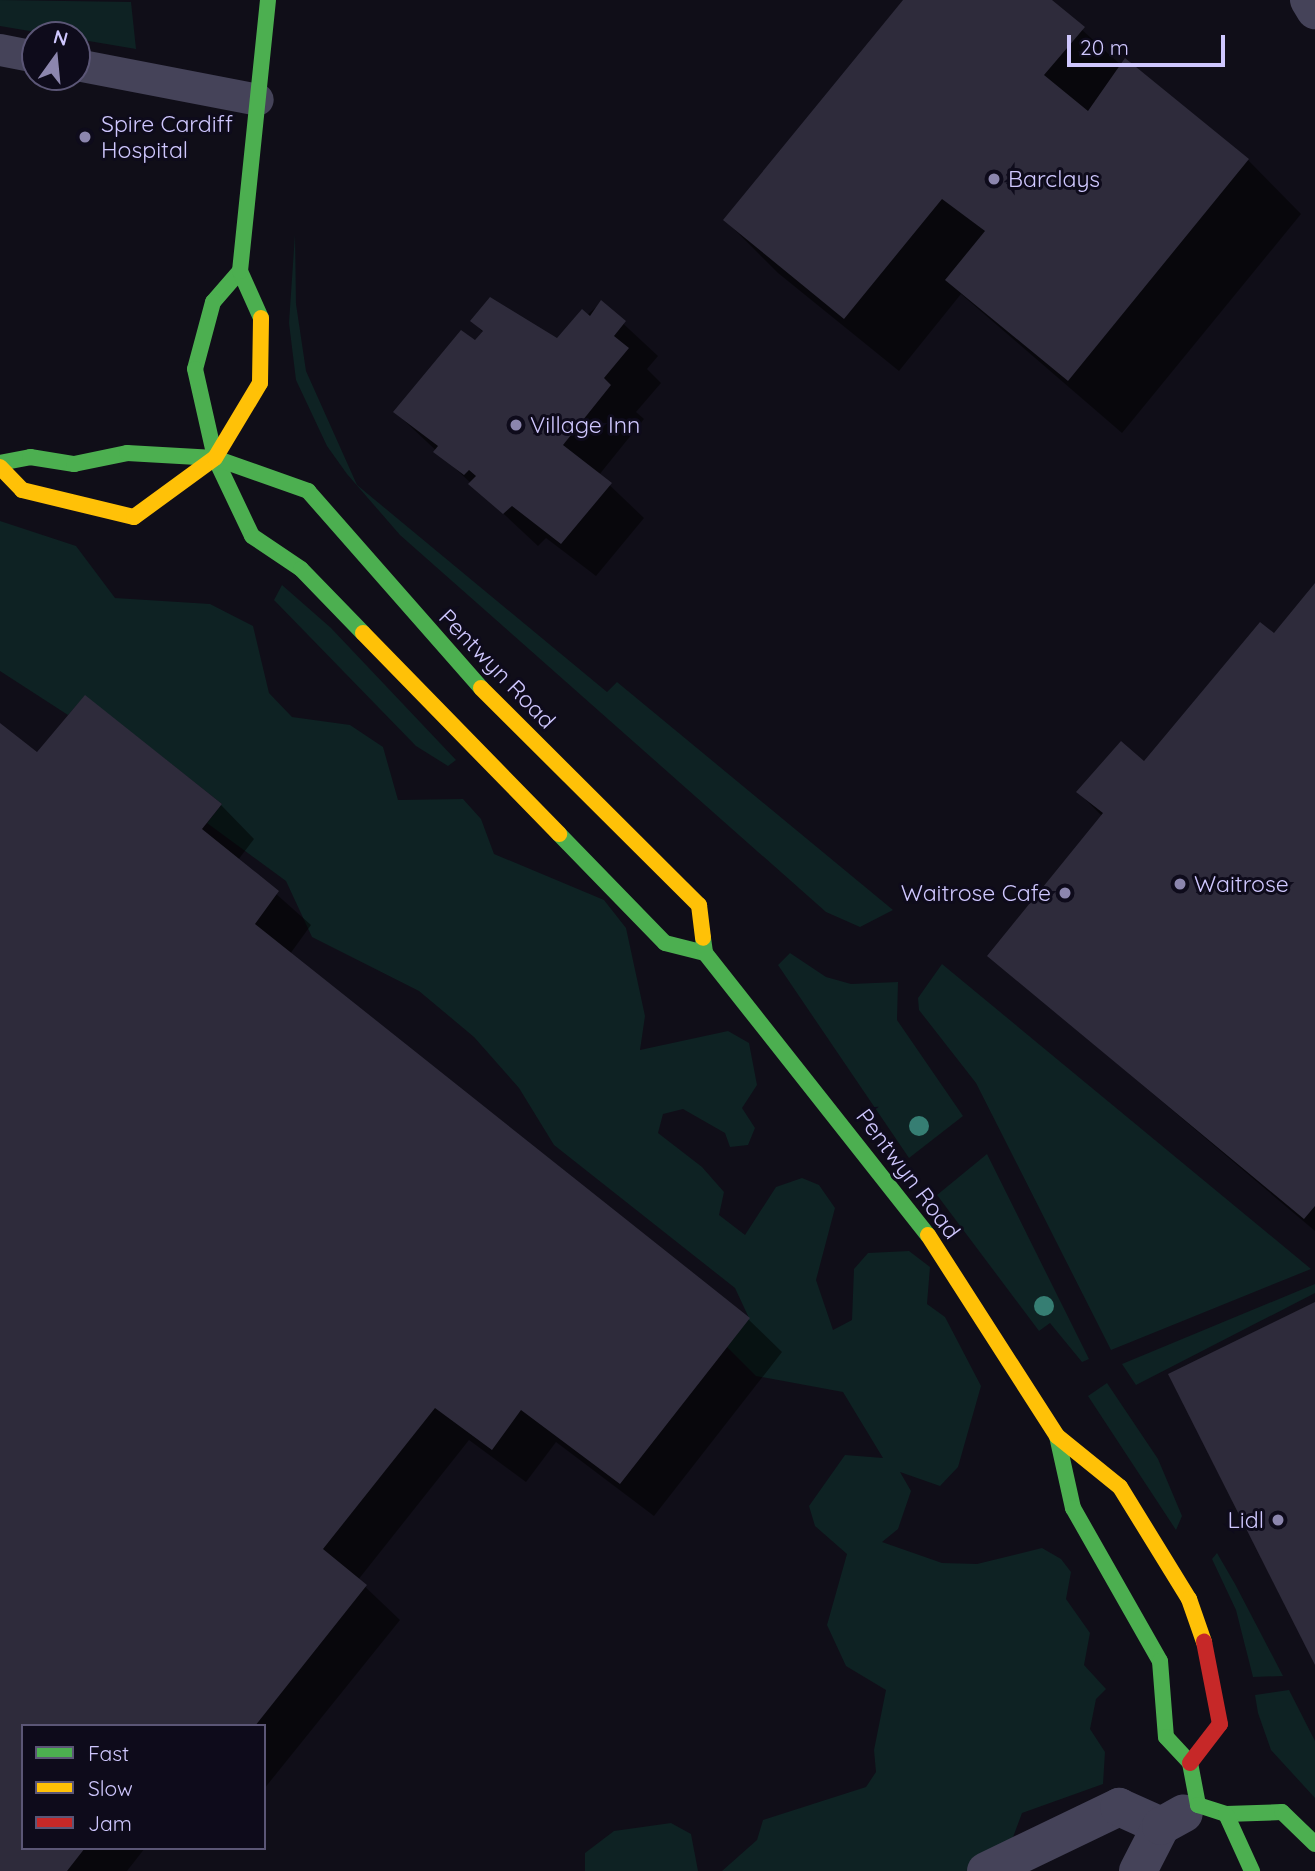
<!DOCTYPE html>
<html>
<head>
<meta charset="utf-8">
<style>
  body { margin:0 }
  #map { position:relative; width:1315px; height:1871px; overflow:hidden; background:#100e18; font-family:Quicksand,sans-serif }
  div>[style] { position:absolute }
  .green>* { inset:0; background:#0e2223 }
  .shadow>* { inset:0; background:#0007 }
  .building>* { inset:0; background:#2e2b3b }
  .lane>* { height:32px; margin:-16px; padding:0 16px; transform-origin:16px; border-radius:16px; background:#454359 }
  .street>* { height:38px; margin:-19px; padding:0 19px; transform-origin:19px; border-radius:19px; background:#454359 }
  .fast>* { height:16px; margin:-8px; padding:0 8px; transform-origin:8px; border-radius:8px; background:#4caf50 }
  .slow>* { height:16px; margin:-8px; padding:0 8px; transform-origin:8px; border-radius:8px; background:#ffc107 }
  .jam>* { height:16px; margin:-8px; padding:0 8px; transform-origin:8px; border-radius:8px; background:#c62828 }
  .trees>* { width:20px; height:20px; margin:-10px; border-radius:50%; background:#367e73 }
  .dots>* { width:19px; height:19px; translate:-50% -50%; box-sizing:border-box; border:4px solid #0e0b1b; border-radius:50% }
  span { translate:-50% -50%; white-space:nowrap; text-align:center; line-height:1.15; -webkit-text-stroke:6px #0e0b1b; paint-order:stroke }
  .poi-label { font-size:23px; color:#cfc7fe }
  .left { translate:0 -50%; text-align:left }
  .right { translate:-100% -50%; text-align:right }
  .street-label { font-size:23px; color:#cfc7fe }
  .legend { position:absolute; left:21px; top:1724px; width:245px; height:126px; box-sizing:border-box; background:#0e0b1b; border:2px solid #5b5676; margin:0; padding:9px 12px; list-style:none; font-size:21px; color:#cfc7fe }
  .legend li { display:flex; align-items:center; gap:14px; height:35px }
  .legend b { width:35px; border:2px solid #5b5676 }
  .north { position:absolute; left:21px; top:21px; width:70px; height:70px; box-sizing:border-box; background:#0e0b1b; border:2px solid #5b5676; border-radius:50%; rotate:15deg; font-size:19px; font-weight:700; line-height:28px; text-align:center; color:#cfc7fe }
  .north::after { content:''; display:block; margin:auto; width:24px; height:32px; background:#8c86ae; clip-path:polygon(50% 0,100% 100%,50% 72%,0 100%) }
  .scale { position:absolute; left:1067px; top:35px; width:158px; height:32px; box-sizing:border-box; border:4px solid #cfc7fe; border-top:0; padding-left:9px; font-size:21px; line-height:24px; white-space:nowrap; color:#cfc7fe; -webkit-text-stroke:5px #0e0b1b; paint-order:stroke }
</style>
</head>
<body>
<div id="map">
  <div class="green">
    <div style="clip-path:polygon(0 0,131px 2px,136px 49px,0 26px)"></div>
    <div style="clip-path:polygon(295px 234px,296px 304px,306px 371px,357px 485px,607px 692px,617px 682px,893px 910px,860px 927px,826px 912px,400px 535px,347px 474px,327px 446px,296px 380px,289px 323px)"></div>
    <div style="clip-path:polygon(0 521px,76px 546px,115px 598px,210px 604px,253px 626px,269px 693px,292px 717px,350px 725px,383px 747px,398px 800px,463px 799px,481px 819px,494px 854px,604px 900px,626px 928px,645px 1016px,640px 1050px,728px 1031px,749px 1043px,757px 1085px,742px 1108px,755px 1128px,748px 1145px,730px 1147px,725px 1133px,683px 1109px,663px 1114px,658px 1133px,702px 1167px,724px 1192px,719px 1215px,745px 1235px,776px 1187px,802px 1178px,819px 1185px,835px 1208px,816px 1280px,833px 1330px,852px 1320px,854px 1269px,868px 1253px,909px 1251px,930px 1267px,927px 1304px,945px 1317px,981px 1386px,958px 1467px,940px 1486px,900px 1472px,911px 1491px,898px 1529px,882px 1542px,942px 1563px,977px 1564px,1042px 1548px,1061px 1559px,1071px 1572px,1066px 1599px,1090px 1633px,1084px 1665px,1106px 1689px,1096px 1699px,1090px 1729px,1105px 1752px,1103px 1784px,1022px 1813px,1009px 1848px,985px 1871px,722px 1871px,757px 1840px,763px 1820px,866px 1787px,876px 1772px,874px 1750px,886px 1690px,846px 1666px,827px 1625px,847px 1554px,815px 1526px,809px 1506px,845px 1455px,883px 1458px,843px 1392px,756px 1376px,727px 1347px,749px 1318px,735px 1288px,554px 1145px,519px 1088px,474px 1037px,419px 991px,312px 937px,286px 881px,207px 823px,222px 804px,85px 696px,68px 715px,0 671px)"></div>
    <div style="clip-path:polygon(282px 585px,331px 628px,456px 760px,448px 766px,416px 746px,274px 600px)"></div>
    <div style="clip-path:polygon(790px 953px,826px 977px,851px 984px,898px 982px,897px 1020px,963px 1116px,909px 1158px,778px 965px)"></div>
    <div style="clip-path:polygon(942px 964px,1311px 1269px,1111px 1350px,976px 1083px,919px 1010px,918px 998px)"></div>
    <div style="clip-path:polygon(987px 1154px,1089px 1359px,1082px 1362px,1050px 1323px,1039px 1331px,937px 1195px)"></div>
    <div style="clip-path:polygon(1315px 1284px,1315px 1293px,1136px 1385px,1122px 1364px)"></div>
    <div style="clip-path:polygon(1107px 1383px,1158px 1459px,1182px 1516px,1176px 1530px,1088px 1396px)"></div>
    <div style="clip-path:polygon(1217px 1553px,1235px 1584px,1283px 1676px,1253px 1677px,1236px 1610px,1212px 1559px)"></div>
    <div style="clip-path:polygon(1289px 1690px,1315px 1741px,1315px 1798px,1271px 1750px,1258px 1713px,1255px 1695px)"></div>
    <div style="clip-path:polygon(671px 1823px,691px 1834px,698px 1871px,585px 1871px,585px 1853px,614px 1831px)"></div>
  </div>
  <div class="shadow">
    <div style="clip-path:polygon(906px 0,1049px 0,1122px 66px,1248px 160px,1301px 214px,1122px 433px,961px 294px,899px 371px,778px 273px,725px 220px)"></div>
    <div style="clip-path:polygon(601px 303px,658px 356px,647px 369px,661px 383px,636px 412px,644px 419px,599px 475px,644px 518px,596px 576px,546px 538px,538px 546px,395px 412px,484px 333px,472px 321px,557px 341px)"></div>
    <div style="clip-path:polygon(1315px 586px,1315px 1231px,990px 956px,1102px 816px,1078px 792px,1144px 764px,1274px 636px)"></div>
    <div style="clip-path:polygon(0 725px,37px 754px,221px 805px,254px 839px,238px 860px,311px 925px,290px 954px,748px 1319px,782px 1352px,654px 1516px,556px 1442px,526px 1482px,469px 1440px,358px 1580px,400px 1620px,264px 1789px,264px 1726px,23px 1726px,23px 1848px,145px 1848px,127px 1871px,0 1871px)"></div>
  </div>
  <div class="building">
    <div style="clip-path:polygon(903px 0,1052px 0,1085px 27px,1044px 75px,1088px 111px,1125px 58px,1249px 159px,1068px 381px,945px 280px,985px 231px,942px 199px,844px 319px,723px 220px)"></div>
    <div style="clip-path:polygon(490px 297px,557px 338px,582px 309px,590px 316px,601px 300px,626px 321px,614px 336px,629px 348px,604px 378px,611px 385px,563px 445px,612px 483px,561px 544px,512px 506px,503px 514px,468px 484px,476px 476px,469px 470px,464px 475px,433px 452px,438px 446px,393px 412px,461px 330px,475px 340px,483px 331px,470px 321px)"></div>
    <div style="clip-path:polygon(1315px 583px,1315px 1206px,1304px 1219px,987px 956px,1103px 813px,1076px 792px,1121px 741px,1144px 761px,1260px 622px,1274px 633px)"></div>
    <div style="clip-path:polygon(85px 695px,222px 804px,202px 829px,279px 891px,255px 924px,750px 1318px,620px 1484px,521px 1410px,492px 1450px,435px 1408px,323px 1549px,367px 1585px,255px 1726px,23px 1726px,23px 1848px,85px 1848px,67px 1871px,0 1871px,0 723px,37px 752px)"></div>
    <div style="clip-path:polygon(1315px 1302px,1315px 1665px,1168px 1374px)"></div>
  </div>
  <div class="lane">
    <div style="left:0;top:50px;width:36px;rotate:11deg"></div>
    <div style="left:77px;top:65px;width:184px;rotate:10.9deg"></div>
  </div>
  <div class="street">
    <div style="left:1309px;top:0;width:12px;rotate:59deg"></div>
    <div style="left:986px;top:1871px;width:148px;rotate:-25.7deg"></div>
    <div style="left:1119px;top:1807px;width:46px;rotate:24.3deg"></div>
    <div style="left:1138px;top:1871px;width:51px;rotate:-62.9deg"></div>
    <div style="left:1161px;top:1826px;width:26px;rotate:-29deg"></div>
  </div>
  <div class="fast">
    <div style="left:240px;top:271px;width:41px;rotate:131.1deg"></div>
    <div style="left:213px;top:302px;width:69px;rotate:105deg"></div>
    <div style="left:195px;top:369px;width:91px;rotate:77.3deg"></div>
    <div style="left:215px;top:458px;width:86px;rotate:64.6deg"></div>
    <div style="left:252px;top:536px;width:59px;rotate:34deg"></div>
    <div style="left:301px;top:569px;width:89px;rotate:45.9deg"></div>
    <div style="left:261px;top:318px;width:51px;rotate:-114.1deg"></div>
    <div style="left:240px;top:271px;width:272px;rotate:-84.1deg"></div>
    <div style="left:0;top:463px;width:31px;rotate:-11deg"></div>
    <div style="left:30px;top:457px;width:45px;rotate:9deg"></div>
    <div style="left:74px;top:464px;width:54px;rotate:-11.7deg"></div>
    <div style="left:127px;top:453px;width:88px;rotate:3.3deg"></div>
    <div style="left:215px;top:458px;width:99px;rotate:19.5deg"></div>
    <div style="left:308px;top:491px;width:262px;rotate:48.7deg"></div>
    <div style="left:559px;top:834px;width:152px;rotate:45.8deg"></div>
    <div style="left:665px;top:943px;width:41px;rotate:14deg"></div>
    <div style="left:703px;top:938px;width:15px;rotate:82deg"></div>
    <div style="left:705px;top:953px;width:360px;rotate:51.7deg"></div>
    <div style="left:1057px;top:1436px;width:74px;rotate:77.5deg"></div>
    <div style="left:1073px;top:1508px;width:176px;rotate:60.4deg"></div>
    <div style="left:1160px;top:1661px;width:76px;rotate:85.5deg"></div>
    <div style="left:1166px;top:1737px;width:35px;rotate:47deg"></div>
    <div style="left:1190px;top:1763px;width:43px;rotate:79.2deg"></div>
    <div style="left:1198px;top:1805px;width:29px;rotate:18deg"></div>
    <div style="left:1226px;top:1814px;width:56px;rotate:-2deg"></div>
    <div style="left:1282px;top:1812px;width:46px;rotate:44.1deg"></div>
    <div style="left:1226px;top:1814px;width:63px;rotate:65.5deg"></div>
  </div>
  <div class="slow">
    <div style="left:0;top:467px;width:32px;rotate:46deg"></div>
    <div style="left:22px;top:490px;width:115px;rotate:13.6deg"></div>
    <div style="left:134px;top:517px;width:100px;rotate:-36.1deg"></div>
    <div style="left:215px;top:458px;width:87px;rotate:-59deg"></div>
    <div style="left:260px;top:383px;width:65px;rotate:-89.1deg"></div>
    <div style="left:363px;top:633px;width:281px;rotate:45.7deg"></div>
    <div style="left:481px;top:688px;width:308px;rotate:44.9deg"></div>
    <div style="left:699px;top:905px;width:33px;rotate:83deg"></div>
    <div style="left:928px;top:1235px;width:239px;rotate:57.3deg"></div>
    <div style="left:1057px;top:1436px;width:81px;rotate:39deg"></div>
    <div style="left:1120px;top:1487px;width:132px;rotate:58.4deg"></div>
    <div style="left:1189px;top:1599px;width:46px;rotate:70.8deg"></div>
  </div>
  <div class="jam">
    <div style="left:1190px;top:1763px;width:49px;rotate:-52.4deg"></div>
    <div style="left:1220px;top:1724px;width:84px;rotate:-101deg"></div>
  </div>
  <div class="trees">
    <div style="left:919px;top:1126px"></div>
    <div style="left:1044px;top:1306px"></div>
  </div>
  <div class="dots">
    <div style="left:85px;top:137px;background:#8c86ae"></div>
    <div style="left:994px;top:179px;background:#8c86ae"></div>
    <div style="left:516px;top:425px;background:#8c86ae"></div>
    <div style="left:1180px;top:884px;background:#8c86ae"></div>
    <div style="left:1065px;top:893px;background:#8c86ae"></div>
    <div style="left:1278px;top:1520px;background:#8c86ae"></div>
  </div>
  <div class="poi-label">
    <span class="left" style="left:101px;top:137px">Spire Cardiff<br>Hospital</span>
    <span class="left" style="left:1008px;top:179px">Barclays</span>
    <span class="left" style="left:530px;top:425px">Village Inn</span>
    <span class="left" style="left:1194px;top:884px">Waitrose</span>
    <span class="right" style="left:1051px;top:893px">Waitrose Cafe</span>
    <span class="right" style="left:1264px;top:1520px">Lidl</span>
  </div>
  <div class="street-label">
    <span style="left:497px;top:669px;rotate:46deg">Pentwyn Road</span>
    <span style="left:908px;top:1174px;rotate:53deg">Pentwyn Road</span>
  </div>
  <ul class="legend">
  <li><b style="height:9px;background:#4caf50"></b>Fast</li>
  <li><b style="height:9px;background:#ffc107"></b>Slow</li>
  <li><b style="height:9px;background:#c62828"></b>Jam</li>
  </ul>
  <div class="north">N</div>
  <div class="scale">20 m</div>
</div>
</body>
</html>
